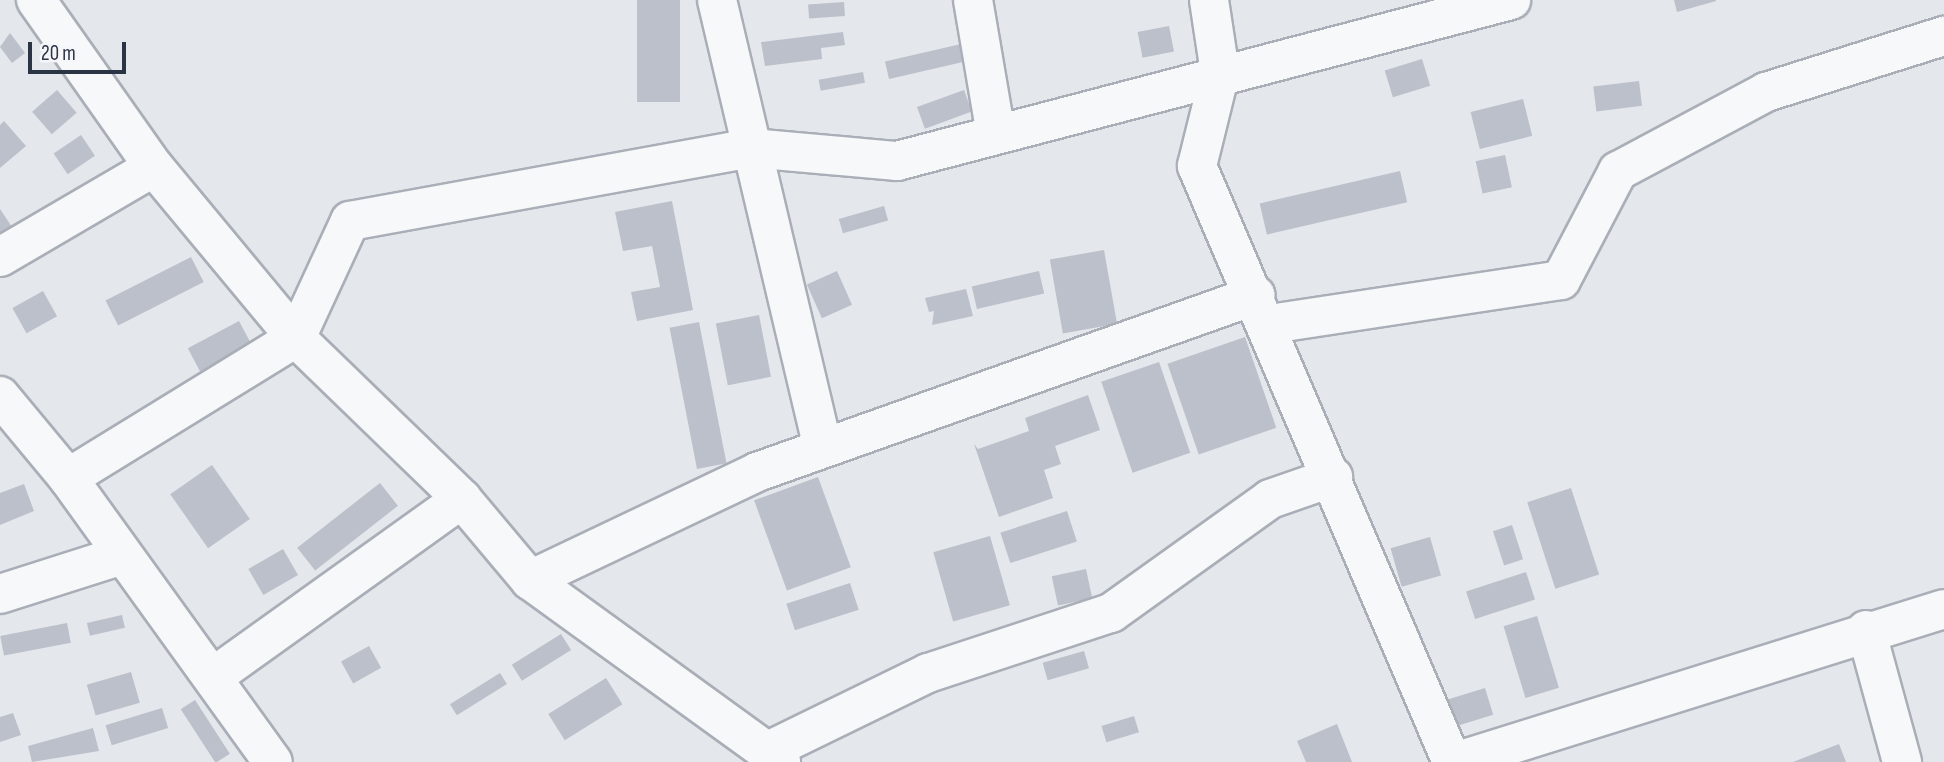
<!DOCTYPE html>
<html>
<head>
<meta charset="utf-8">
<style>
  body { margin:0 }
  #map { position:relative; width:1944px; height:762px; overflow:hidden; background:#e4e7ec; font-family:"Sofia Sans Condensed",sans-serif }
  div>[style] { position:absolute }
  .building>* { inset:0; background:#bbc0ca; transform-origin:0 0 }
  .roads { filter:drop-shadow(2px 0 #a9aeb7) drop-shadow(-2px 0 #a9aeb7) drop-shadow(0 2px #a9aeb7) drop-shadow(0 -2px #a9aeb7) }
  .minor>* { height:38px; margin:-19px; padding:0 19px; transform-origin:19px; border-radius:19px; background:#f7f8fa }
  span { translate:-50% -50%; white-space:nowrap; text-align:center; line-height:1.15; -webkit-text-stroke:7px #f4f6f9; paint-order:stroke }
  .scale { position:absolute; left:28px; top:42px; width:98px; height:32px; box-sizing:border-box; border:4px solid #2b3445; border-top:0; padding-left:9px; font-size:21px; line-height:24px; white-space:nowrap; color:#2b3445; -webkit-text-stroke:5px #f4f6f9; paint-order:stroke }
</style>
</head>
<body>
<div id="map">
  <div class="building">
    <div style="left:637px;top:0;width:43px;height:102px"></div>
    <div style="clip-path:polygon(1674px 0,1716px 0,1716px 1px,1677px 12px)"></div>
    <div style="left:844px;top:2px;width:14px;height:36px;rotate:86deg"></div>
    <div style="left:1169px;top:26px;width:26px;height:32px;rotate:79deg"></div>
    <div style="clip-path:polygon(843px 32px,845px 45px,821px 48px,822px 59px,765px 66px,761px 42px)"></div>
    <div style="clip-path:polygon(10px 33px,25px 53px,12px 63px,0 47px)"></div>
    <div style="left:961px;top:44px;width:18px;height:78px;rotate:77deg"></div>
    <div style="left:1422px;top:59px;width:28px;height:39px;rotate:73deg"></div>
    <div style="left:863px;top:72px;width:11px;height:45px;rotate:80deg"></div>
    <div style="left:1639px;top:81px;width:25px;height:46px;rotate:83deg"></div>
    <div style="left:57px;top:90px;width:30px;height:33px;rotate:49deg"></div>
    <div style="left:964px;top:90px;width:23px;height:50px;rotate:70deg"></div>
    <div style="left:1523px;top:99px;width:38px;height:54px;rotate:76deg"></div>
    <div style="clip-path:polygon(4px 121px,26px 146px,0 168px,0 125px)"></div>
    <div style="left:81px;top:135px;width:25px;height:33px;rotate:56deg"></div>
    <div style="left:1505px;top:155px;width:33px;height:30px;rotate:78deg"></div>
    <div style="left:1400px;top:171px;width:32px;height:144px;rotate:77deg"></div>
    <div style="clip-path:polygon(672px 201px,693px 310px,637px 321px,631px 292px,660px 287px,652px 246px,623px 251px,615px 212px)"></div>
    <div style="left:884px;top:206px;width:15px;height:47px;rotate:74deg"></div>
    <div style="clip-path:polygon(0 209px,12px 227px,0 235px)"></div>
    <div style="left:1104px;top:250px;width:75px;height:55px;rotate:80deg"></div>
    <div style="left:191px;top:257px;width:28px;height:96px;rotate:63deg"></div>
    <div style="left:837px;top:271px;width:37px;height:33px;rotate:66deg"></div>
    <div style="left:1039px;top:271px;width:23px;height:69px;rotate:77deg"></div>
    <div style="clip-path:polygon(966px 289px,973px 316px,932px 325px,934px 311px,929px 312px,925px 298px)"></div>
    <div style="left:43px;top:291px;width:29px;height:35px;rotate:61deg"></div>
    <div style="left:759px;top:315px;width:63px;height:44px;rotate:79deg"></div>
    <div style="left:239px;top:321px;width:26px;height:58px;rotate:62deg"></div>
    <div style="left:699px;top:322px;width:144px;height:30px;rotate:79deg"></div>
    <div style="left:1245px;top:337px;width:96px;height:82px;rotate:71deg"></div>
    <div style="left:1159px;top:362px;width:96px;height:61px;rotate:71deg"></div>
    <div style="clip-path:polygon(1088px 395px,1100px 430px,1055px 446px,1061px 464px,1044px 470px,1053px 498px,999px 517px,974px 444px,978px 449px,1029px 431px,1025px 418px)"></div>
    <div style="left:212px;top:465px;width:66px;height:51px;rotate:55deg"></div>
    <div style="left:818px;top:477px;width:96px;height:68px;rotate:70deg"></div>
    <div style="left:380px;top:483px;width:29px;height:105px;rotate:52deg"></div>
    <div style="clip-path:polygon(24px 484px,34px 511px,0 525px,0 493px)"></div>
    <div style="left:1571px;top:488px;width:91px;height:46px;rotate:72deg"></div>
    <div style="left:1067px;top:511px;width:32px;height:70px;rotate:72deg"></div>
    <div style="left:1512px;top:525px;width:36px;height:20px;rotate:72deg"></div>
    <div style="left:990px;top:536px;width:72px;height:59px;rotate:74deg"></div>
    <div style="left:1430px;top:537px;width:40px;height:41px;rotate:74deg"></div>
    <div style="left:283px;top:549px;width:30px;height:40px;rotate:60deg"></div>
    <div style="left:1086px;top:569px;width:30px;height:35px;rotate:78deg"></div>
    <div style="left:1526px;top:572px;width:29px;height:63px;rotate:72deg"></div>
    <div style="left:850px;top:583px;width:28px;height:67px;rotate:72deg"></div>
    <div style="left:122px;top:615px;width:13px;height:36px;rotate:77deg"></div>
    <div style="left:1537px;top:616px;width:75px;height:35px;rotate:73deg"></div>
    <div style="left:67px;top:623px;width:20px;height:68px;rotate:79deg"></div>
    <div style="left:561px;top:634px;width:19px;height:58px;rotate:58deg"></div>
    <div style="left:369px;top:646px;width:25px;height:32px;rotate:61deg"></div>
    <div style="left:1084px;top:651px;width:18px;height:43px;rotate:74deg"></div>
    <div style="left:131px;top:672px;width:32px;height:46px;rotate:74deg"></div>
    <div style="left:500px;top:673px;width:13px;height:59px;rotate:58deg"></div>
    <div style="left:606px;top:678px;width:31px;height:68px;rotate:58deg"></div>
    <div style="left:1485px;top:688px;width:28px;height:39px;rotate:73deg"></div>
    <div style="left:195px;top:700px;width:64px;height:17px;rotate:57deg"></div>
    <div style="left:162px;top:708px;width:21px;height:59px;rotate:73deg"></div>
    <div style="clip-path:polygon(13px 713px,21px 735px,0 742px,0 717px)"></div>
    <div style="left:1134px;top:716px;width:17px;height:34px;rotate:73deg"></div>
    <div style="clip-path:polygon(1337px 724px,1352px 762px,1306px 762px,1297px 741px)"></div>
    <div style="clip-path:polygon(93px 728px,99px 751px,32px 762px,28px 746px)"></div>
    <div style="clip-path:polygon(1839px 744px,1846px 762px,1793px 762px)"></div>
  </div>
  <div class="roads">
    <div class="minor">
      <div style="left:36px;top:0;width:204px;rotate:54.8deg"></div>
      <div style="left:154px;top:167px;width:222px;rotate:50.3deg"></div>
      <div style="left:296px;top:338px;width:231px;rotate:44.1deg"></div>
      <div style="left:462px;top:499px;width:106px;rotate:50deg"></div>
      <div style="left:530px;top:580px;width:310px;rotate:35.9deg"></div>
      <div style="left:717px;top:0;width:460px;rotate:76.7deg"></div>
      <div style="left:973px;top:0;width:136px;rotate:80.3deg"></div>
      <div style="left:1209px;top:0;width:74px;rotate:81.4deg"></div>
      <div style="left:1220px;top:73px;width:96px;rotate:103.9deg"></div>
      <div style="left:1197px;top:166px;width:648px;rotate:66.84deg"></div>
      <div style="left:0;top:257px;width:178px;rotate:-30.3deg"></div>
      <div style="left:1270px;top:324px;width:294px;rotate:-8.6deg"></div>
      <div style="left:1561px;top:280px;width:123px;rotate:-62.4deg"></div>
      <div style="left:1618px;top:171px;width:168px;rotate:-28.1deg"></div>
      <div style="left:1766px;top:92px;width:187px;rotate:-17.5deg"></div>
      <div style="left:0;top:396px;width:107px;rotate:50.3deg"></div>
      <div style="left:68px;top:478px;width:350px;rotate:54.2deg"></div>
      <div style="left:68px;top:478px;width:268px;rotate:-31.6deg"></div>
      <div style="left:296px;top:338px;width:129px;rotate:-65.2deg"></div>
      <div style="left:350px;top:221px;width:408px;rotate:-10.3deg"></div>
      <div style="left:751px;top:148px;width:147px;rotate:5.1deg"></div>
      <div style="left:897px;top:161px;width:635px;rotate:-14.69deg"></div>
      <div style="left:530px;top:580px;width:251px;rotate:-25.4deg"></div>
      <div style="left:757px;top:472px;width:529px;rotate:-19.53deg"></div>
      <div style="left:0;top:594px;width:128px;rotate:-17.7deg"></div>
      <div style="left:1866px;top:630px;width:137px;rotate:74.7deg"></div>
      <div style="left:213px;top:677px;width:306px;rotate:-35.6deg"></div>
      <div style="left:768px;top:751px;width:178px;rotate:-26deg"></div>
      <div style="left:928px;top:673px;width:193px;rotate:-18.2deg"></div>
      <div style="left:1111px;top:613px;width:196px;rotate:-35.6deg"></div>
      <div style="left:1270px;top:499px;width:67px;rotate:-19.2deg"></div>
      <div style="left:1455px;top:762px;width:512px;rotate:-17.37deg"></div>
    </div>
  </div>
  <div class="scale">20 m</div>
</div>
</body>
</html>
